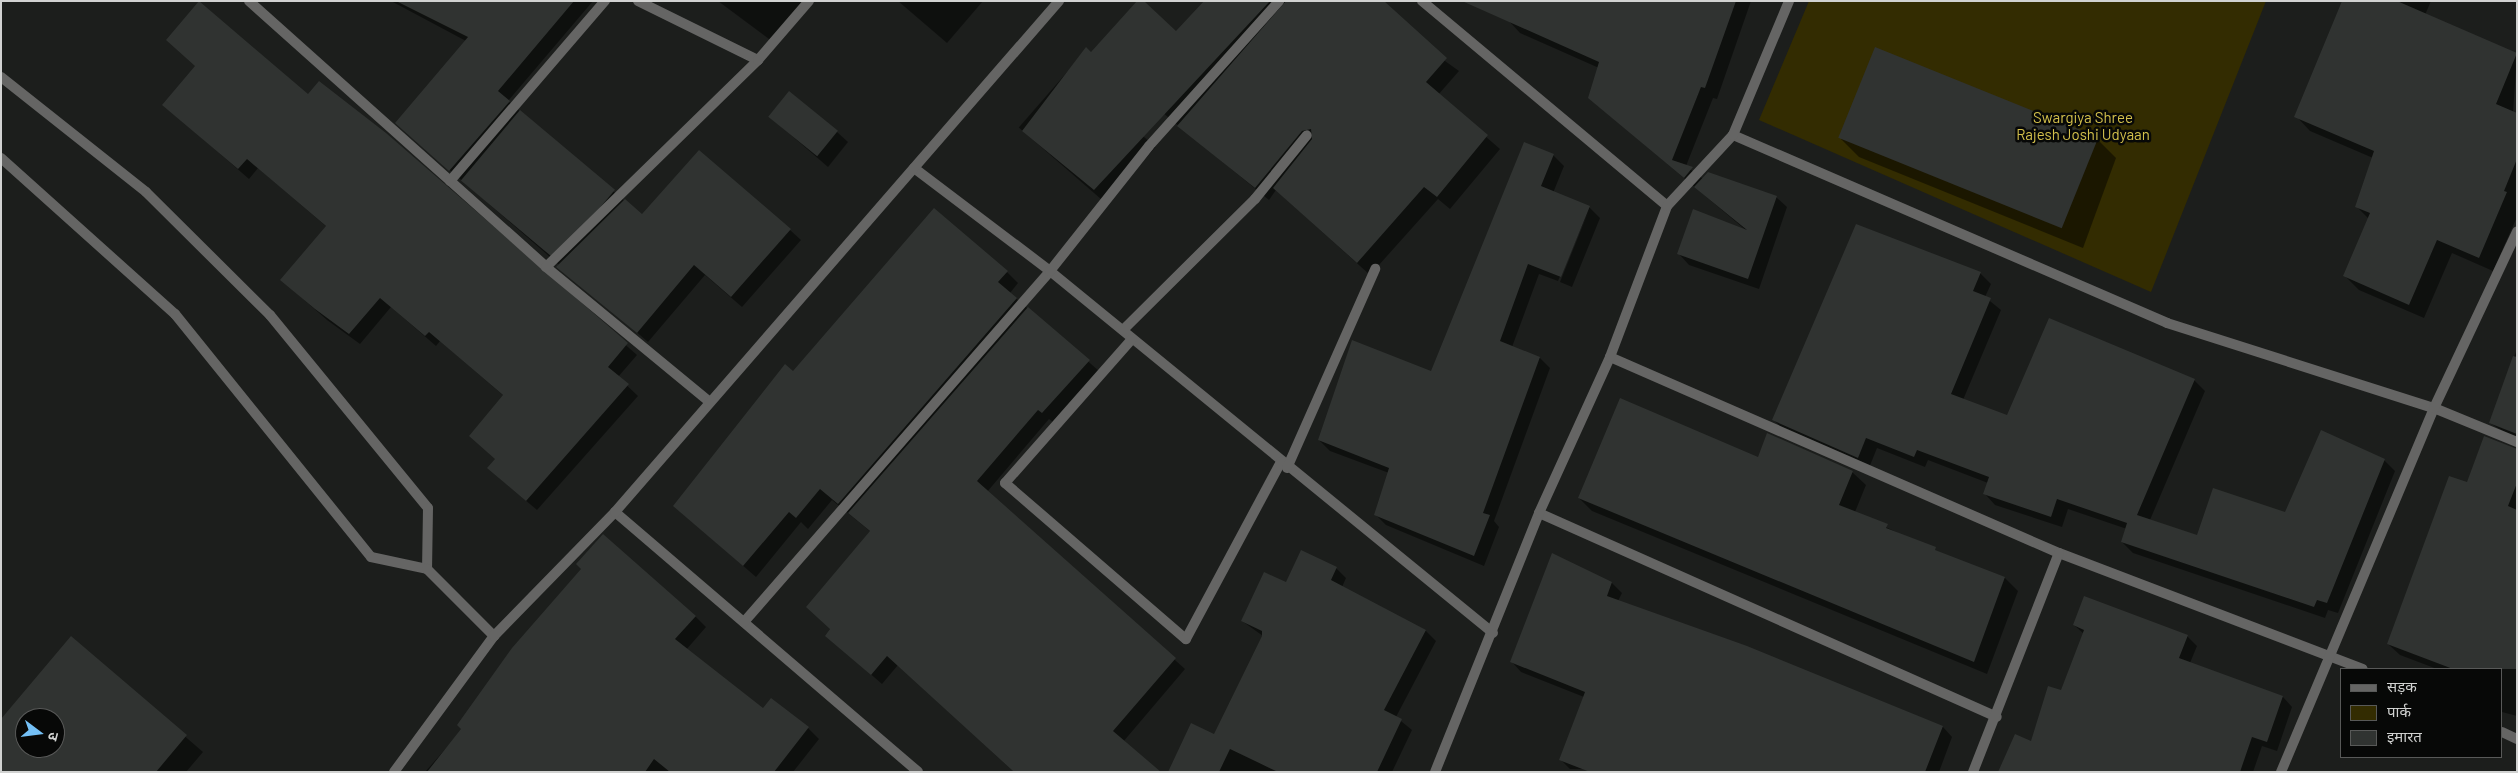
<!DOCTYPE html>
<html>
<head>
<meta charset="utf-8">
<style>
  body { margin:0 }
  #map { position:relative; width:2518px; height:773px; overflow:hidden; background:#1c1e1c; font-family:Barlow,"Noto Sans Devanagari",sans-serif }
  div>[style] { position:absolute }
  .green>* { inset:0; background:#332c01 }
  .shadow>* { inset:0; background:#0007; transform-origin:0 0 }
  .building>* { inset:0; background:#303331; transform-origin:0 0 }
  .minor>* { height:10px; margin:-5px; padding:0 5px; transform-origin:5px; border-radius:5px; background:#656564 }
  .tertiary>* { height:10px; margin:-5px; padding:0 5px; transform-origin:5px; border-radius:5px; background:#656564 }
  span { translate:-50% -50%; white-space:nowrap; text-align:center; line-height:1.15; -webkit-text-stroke:5px #070807; paint-order:stroke }
  .park-label { font-size:15px; color:#d4c14c }
  .frame { position:absolute; inset:0; border:2px solid #d1d2d1; pointer-events:none }
  .legend { position:absolute; left:2340px; top:668px; width:162px; height:90px; box-sizing:border-box; background:#070807; border:1px solid #585958; margin:0; padding:6px 9px; list-style:none; font-size:15px; color:#d1d2d1 }
  .legend li { display:flex; align-items:center; gap:10px; height:25px }
  .legend b { width:25px; border:1px solid #585958 }
  .north { position:absolute; left:15px; top:708px; width:50px; height:50px; box-sizing:border-box; background:#070807; border:1px solid #585958; border-radius:50%; rotate:105deg; font-size:14px; font-weight:700; line-height:20px; text-align:center; color:#d1d2d1 }
  .north::after { content:''; display:block; margin:auto; width:18px; height:22px; background:#74c0f6; clip-path:polygon(50% 0,100% 100%,50% 72%,0 100%) }
</style>
</head>
<body>
<div id="map">
  <div class="green">
    <div style="clip-path:polygon(1809px 1px,2266px 1px,2151px 292px,1759px 120px)"></div>
  </div>
  <div class="shadow">
    <div style="clip-path:polygon(391px 1px,593px 1px,508px 101px,642px 216px,790px 230px,801px 240px,742px 307px,705px 275px,648px 342px,407px 133px,466px 41px)"></div>
    <div style="clip-path:polygon(718px 1px,812px 1px,777px 45px)"></div>
    <div style="clip-path:polygon(898px 1px,983px 1px,947px 43px)"></div>
    <div style="clip-path:polygon(1205px 1px,1361px 1px,1459px 71px,1438px 95px,1500px 149px,1450px 209px,1438px 199px,1370px 275px,1276px 190px,1269px 200px,1157px 108px,1176px 33px)"></div>
    <div style="clip-path:polygon(1518px 1px,1751px 1px,1717px 99px,1713px 98px,1686px 166px,1703px 179px,1776px 197px,1787px 207px,1759px 289px,1689px 265px,1679px 254px,1748px 232px,1589px 98px,1599px 68px,1520px 33px,1509px 21px)"></div>
    <div style="clip-path:polygon(2344px 1px,2431px 1px,2425px 15px,2517px 55px,2513px 113px,2517px 114px,2517px 217px,2493px 271px,2452px 253px,2424px 318px,2359px 290px,2344px 275px,2369px 219px,2356px 206px,2373px 158px,2310px 131px,2296px 116px)"></div>
    <div style="left:1068px;top:71px;width:116px;height:75px;rotate:41deg"></div>
    <div style="clip-path:polygon(309px 96px,386px 134px,637px 355px,618px 377px,638px 396px,537px 510px,499px 478px,496px 460px,504px 396px,440px 341px,436px 346px,391px 307px,360px 344px,327px 320px,293px 290px,327px 227px,258px 168px,249px 179px,164px 105px)"></div>
    <div style="clip-path:polygon(770px 117px,837px 132px,848px 142px,828px 167px)"></div>
    <div style="clip-path:polygon(1841px 139px,2098px 140px,2116px 158px,2083px 248px,1859px 157px)"></div>
    <div style="clip-path:polygon(1553px 155px,1564px 166px,1553px 193px,1589px 207px,1600px 218px,1572px 287px,1560px 282px,1589px 210px,1558px 281px,1539px 274px,1512px 347px,1540px 358px,1550px 368px,1494px 521px,1499px 527px,1484px 566px,1386px 525px,1375px 514px,1389px 473px,1330px 451px,1319px 440px,1432px 373px)"></div>
    <div style="clip-path:polygon(1007px 272px,1018px 283px,1010px 293px,1099px 371px,1053px 422px,1049px 419px,987px 492px,1185px 669px,1123px 742px,1159px 772px,1014px 772px,898px 665px,882px 684px,827px 636px,871px 532px,832px 500px,808px 529px,801px 522px,756px 577px,674px 506px,793px 372px)"></div>
    <div style="clip-path:polygon(1980px 273px,1991px 284px,1985px 297px,2001px 310px,1963px 400px,2007px 416px,2194px 380px,2205px 391px,2150px 520px,2198px 536px,2286px 513px,2384px 460px,2395px 471px,2338px 613px,2328px 610px,2325px 618px,2133px 553px,2122px 542px,2127px 529px,2068px 509px,2062px 527px,1995px 505px,1985px 494px,1988px 483px,1928px 460px,1925px 467px,1877px 448px,1869px 468px,1785px 431px,1774px 420px)"></div>
    <div style="clip-path:polygon(2517px 349px,2517px 440px,2490px 423px)"></div>
    <div style="clip-path:polygon(2517px 449px,2517px 716px,2502px 712px,2502px 669px,2437px 669px,2400px 655px,2388px 644px,2467px 484px)"></div>
    <div style="clip-path:polygon(1758px 458px,1852px 472px,1866px 485px,1855px 512px,1941px 554px,2005px 578px,2018px 591px,1987px 674px,1592px 511px,1579px 498px)"></div>
    <div style="clip-path:polygon(1553px 555px,1612px 583px,1622px 593px,1618px 601px,1747px 647px,1943px 727px,1952px 737px,1939px 772px,1570px 769px,1560px 759px,1584px 697px,1521px 672px,1512px 662px)"></div>
    <div style="clip-path:polygon(1336px 568px,1346px 578px,1342px 587px,1426px 631px,1436px 641px,1396px 717px,1412px 730px,1392px 772px,1170px 772px,1215px 736px,1263px 636px,1242px 621px,1286px 584px)"></div>
    <div style="clip-path:polygon(695px 616px,706px 627px,686px 650px,763px 710px,808px 728px,819px 739px,793px 772px,425px 772px,463px 729px)"></div>
    <div style="clip-path:polygon(2074px 625px,2187px 636px,2197px 646px,2190px 663px,2283px 697px,2292px 707px,2277px 751px,2262px 746px,2253px 772px,2001px 772px,2031px 743px,2062px 692px,2084px 634px)"></div>
    <div style="clip-path:polygon(evenodd,71px 638px,203px 752px,186px 772px,7px 772px,1px 720px,71px 638px,25px 718px,55px 718px,55px 748px,25px 748px,25px 718px)"></div>
  </div>
  <div class="building">
    <div style="clip-path:polygon(199px 1px,308px 94px,319px 81px,386px 133px,628px 343px,608px 367px,629px 384px,526px 501px,487px 468px,495px 459px,469px 436px,503px 395px,429px 332px,425px 336px,380px 298px,349px 334px,315px 309px,280px 280px,326px 226px,247px 159px,238px 169px,162px 105px,195px 66px,166px 40px)"></div>
    <div style="clip-path:polygon(396px 1px,574px 1px,498px 91px,510px 101px,449px 171px,395px 123px,468px 37px)"></div>
    <div style="clip-path:polygon(1137px 1px,1144px 1px,1176px 31px,1204px 1px,1270px 1px,1094px 190px,1022px 131px,1086px 47px,1091px 52px)"></div>
    <div style="clip-path:polygon(1286px 1px,1384px 1px,1447px 58px,1426px 82px,1488px 135px,1437px 197px,1424px 187px,1357px 263px,1273px 188px,1312px 139px,1311px 129px,1302px 131px,1255px 188px,1177px 126px)"></div>
    <div style="clip-path:polygon(1462px 1px,1736px 1px,1705px 88px,1701px 87px,1672px 160px,1693px 167px,1684px 178px,1588px 98px,1599px 62px)"></div>
    <div style="clip-path:polygon(2342px 1px,2397px 1px,2517px 53px,2496px 104px,2517px 113px,2517px 159px,2504px 191px,2507px 192px,2479px 258px,2437px 240px,2409px 305px,2343px 276px,2370px 213px,2355px 207px,2374px 151px,2294px 117px)"></div>
    <div style="left:1875px;top:47px;width:241px;height:98px;rotate:22deg"></div>
    <div style="left:789px;top:91px;width:63px;height:33px;rotate:39deg"></div>
    <div style="left:520px;top:110px;width:124px;height:92px;rotate:40deg"></div>
    <div style="clip-path:polygon(1524px 142px,1554px 154px,1541px 186px,1590px 206px,1561px 277px,1528px 264px,1500px 341px,1540px 357px,1483px 513px,1490px 515px,1474px 556px,1374px 515px,1389px 468px,1318px 440px,1352px 340px,1431px 371px)"></div>
    <div style="clip-path:polygon(699px 150px,791px 229px,731px 297px,694px 265px,637px 333px,556px 267px,625px 199px,642px 214px)"></div>
    <div style="clip-path:polygon(1708px 172px,1777px 196px,1748px 279px,1677px 254px,1693px 209px,1747px 230px,1694px 187px)"></div>
    <div style="clip-path:polygon(934px 208px,1008px 271px,998px 282px,1017px 298px,838px 504px,820px 489px,796px 518px,789px 512px,743px 566px,673px 506px,785px 364px,793px 371px)"></div>
    <div style="clip-path:polygon(1856px 224px,1981px 272px,1973px 291px,1991px 298px,1951px 394px,2007px 415px,2049px 318px,2195px 379px,2137px 515px,2197px 535px,2213px 488px,2285px 512px,2321px 430px,2385px 459px,2327px 603px,2317px 600px,2314px 607px,2121px 542px,2127px 523px,2057px 499px,2051px 517px,1983px 494px,1989px 477px,1917px 450px,1914px 457px,1866px 438px,1858px 458px,1772px 420px)"></div>
    <div style="clip-path:polygon(1028px 307px,1090px 360px,1042px 413px,1038px 410px,977px 481px,1176px 658px,1113px 731px,1161px 772px,1014px 772px,887px 656px,871px 675px,825px 636px,830px 629px,806px 607px,870px 531px,848px 513px)"></div>
    <div style="clip-path:polygon(2513px 356px,2517px 357px,2517px 434px,2489px 423px)"></div>
    <div style="clip-path:polygon(1620px 398px,1758px 457px,1767px 433px,1853px 471px,1839px 505px,1888px 524px,1886px 528px,1936px 547px,1935px 550px,2005px 577px,1974px 662px,1578px 498px)"></div>
    <div style="clip-path:polygon(2484px 436px,2517px 449px,2517px 483px,2508px 506px,2517px 510px,2517px 669px,2453px 669px,2387px 644px,2449px 476px,2467px 482px)"></div>
    <div style="clip-path:polygon(603px 534px,696px 616px,675px 639px,763px 708px,771px 698px,809px 727px,774px 772px,670px 772px,654px 759px,645px 772px,427px 772px,461px 729px,457px 725px,512px 648px,581px 569px,576px 564px)"></div>
    <div style="clip-path:polygon(1301px 550px,1337px 567px,1331px 580px,1426px 630px,1384px 710px,1402px 719px,1377px 772px,1278px 772px,1230px 749px,1219px 772px,1168px 772px,1191px 723px,1214px 734px,1262px 636px,1262px 631px,1241px 621px,1264px 572px,1286px 582px)"></div>
    <div style="clip-path:polygon(1552px 553px,1612px 582px,1607px 596px,1747px 646px,1943px 726px,1925px 772px,1590px 772px,1559px 760px,1585px 692px,1510px 662px)"></div>
    <div style="clip-path:polygon(2084px 596px,2188px 635px,2179px 658px,2283px 696px,2267px 742px,2252px 737px,2240px 772px,1998px 772px,2015px 734px,2031px 741px,2048px 686px,2061px 690px,2084px 630px,2073px 625px)"></div>
    <div style="clip-path:polygon(evenodd,71px 636px,187px 735px,156px 772px,1px 772px,1px 719px,71px 636px,25px 718px,55px 718px,55px 748px,25px 748px,25px 718px)"></div>
  </div>
  <div class="minor">
    <div style="left:249px;top:1px;width:399px;rotate:41.8deg"></div>
    <div style="left:546px;top:267px;width:212px;rotate:39.5deg"></div>
    <div style="left:638px;top:1px;width:134px;rotate:26.2deg"></div>
    <div style="left:1422px;top:1px;width:319px;rotate:39.9deg"></div>
    <div style="left:1733px;top:135px;width:473px;rotate:23.4deg"></div>
    <div style="left:2167px;top:323px;width:280px;rotate:17.7deg"></div>
    <div style="left:2434px;top:408px;width:90px;rotate:22.3deg"></div>
    <div style="left:914px;top:168px;width:171px;rotate:37.1deg"></div>
    <div style="left:1050px;top:271px;width:572px;rotate:39.25deg"></div>
    <div style="left:450px;top:181px;width:238px;rotate:-49.3deg"></div>
    <div style="left:546px;top:267px;width:296px;rotate:-44.3deg"></div>
    <div style="left:758px;top:60px;width:78px;rotate:-49.2deg"></div>
    <div style="left:1123px;top:330px;width:186px;rotate:-44.8deg"></div>
    <div style="left:1255px;top:199px;width:82px;rotate:-50.9deg"></div>
    <div style="left:1132px;top:339px;width:192px;rotate:131.4deg"></div>
    <div style="left:1005px;top:483px;width:239px;rotate:40.8deg"></div>
    <div style="left:1186px;top:639px;width:201px;rotate:-61.8deg"></div>
    <div style="left:1610px;top:357px;width:490px;rotate:23.6deg"></div>
    <div style="left:2059px;top:553px;width:325px;rotate:20.9deg"></div>
    <div style="left:1287px;top:468px;width:218px;rotate:-66.1deg"></div>
    <div style="left:615px;top:512px;width:399px;rotate:40.6deg"></div>
    <div style="left:1539px;top:513px;width:501px;rotate:24.01deg"></div>
    <div style="left:744px;top:622px;width:466px;rotate:-48.9deg"></div>
    <div style="left:1050px;top:271px;width:159px;rotate:-51.6deg"></div>
    <div style="left:1149px;top:146px;width:195px;rotate:-48.1deg"></div>
    <div style="left:2502px;top:732px;width:17px;rotate:25deg"></div>
    <div style="left:394px;top:772px;width:169px;rotate:-53.7deg"></div>
    <div style="left:1435px;top:772px;width:279px;rotate:-68.1deg"></div>
    <div style="left:1539px;top:513px;width:171px;rotate:-65.5deg"></div>
    <div style="left:1610px;top:357px;width:161px;rotate:-69.3deg"></div>
    <div style="left:1667px;top:206px;width:97px;rotate:-47.1deg"></div>
    <div style="left:1733px;top:135px;width:145px;rotate:-67.3deg"></div>
    <div style="left:1973px;top:772px;width:235px;rotate:-68.6deg"></div>
    <div style="left:2281px;top:772px;width:395px;rotate:-67.2deg"></div>
    <div style="left:2434px;top:408px;width:195px;rotate:-64.8deg"></div>
  </div>
  <div class="tertiary">
    <div style="left:1px;top:77px;width:185px;rotate:38.4deg"></div>
    <div style="left:146px;top:192px;width:175px;rotate:44.8deg"></div>
    <div style="left:270px;top:315px;width:249px;rotate:50.7deg"></div>
    <div style="left:428px;top:508px;width:61px;rotate:90.9deg"></div>
    <div style="left:1px;top:158px;width:234px;rotate:41.9deg"></div>
    <div style="left:175px;top:314px;width:312px;rotate:51.1deg"></div>
    <div style="left:371px;top:557px;width:57px;rotate:12.1deg"></div>
    <div style="left:427px;top:569px;width:95px;rotate:45deg"></div>
    <div style="left:494px;top:636px;width:173px;rotate:-45.7deg"></div>
    <div style="left:615px;top:512px;width:677px;rotate:-49.01deg"></div>
  </div>
  <div class="park-label">
    <span style="left:2083px;top:126px">Swargiya Shree<br>Rajesh Joshi Udyaan</span>
  </div>
  <div class="frame"></div>
  <ul class="legend">
  <li><b style="height:6px;background:#656564"></b>सड़क</li>
  <li><b style="height:14px;background:#332c01"></b>पार्क</li>
  <li><b style="height:14px;background:#303331"></b>इमारत</li>
  </ul>
  <div class="north">उ</div>
</div>
</body>
</html>
